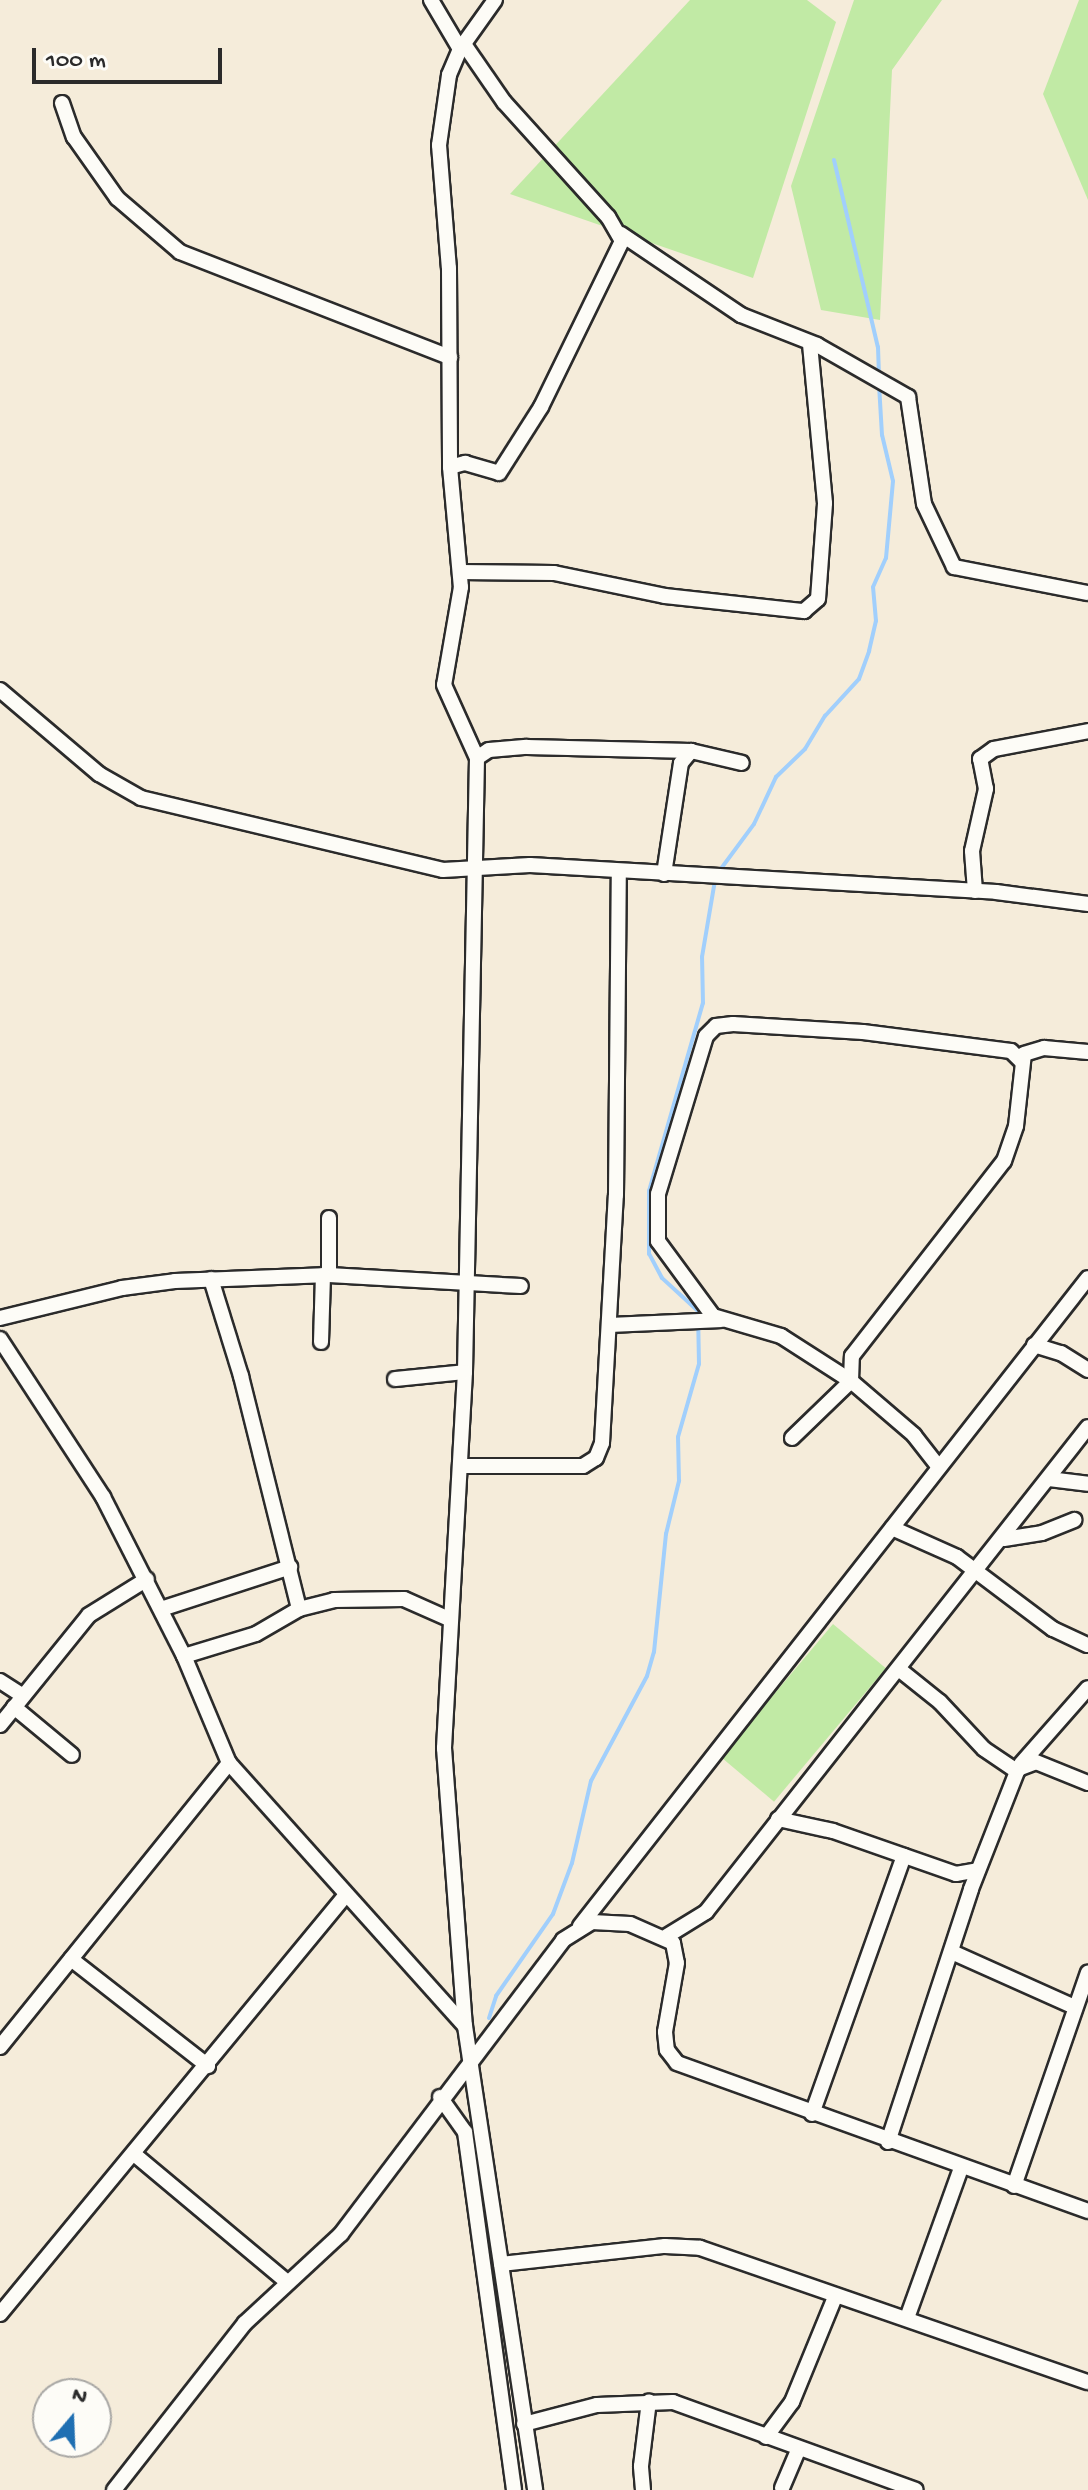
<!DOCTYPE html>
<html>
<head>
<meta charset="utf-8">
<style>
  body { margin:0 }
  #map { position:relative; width:1088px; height:2490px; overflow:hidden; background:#f5ecda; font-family:"Gochi Hand",sans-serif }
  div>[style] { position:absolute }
  .green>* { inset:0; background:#c1eaa5; transform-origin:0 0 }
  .stream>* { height:4px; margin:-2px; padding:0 2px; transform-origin:2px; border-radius:2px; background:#a1cffc }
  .roads { filter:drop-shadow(2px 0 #2b2b2b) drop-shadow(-2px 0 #2b2b2b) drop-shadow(0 2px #2b2b2b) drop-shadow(0 -2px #2b2b2b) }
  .minor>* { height:14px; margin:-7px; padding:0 7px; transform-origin:7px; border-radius:7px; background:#fdfcf7 }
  span { translate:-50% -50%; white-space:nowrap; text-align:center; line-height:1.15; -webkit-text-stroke:6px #fdfcf7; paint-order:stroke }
  .north { position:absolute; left:32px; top:2378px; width:80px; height:80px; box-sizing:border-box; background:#fdfcf7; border:2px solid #a9a8a5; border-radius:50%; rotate:19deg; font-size:22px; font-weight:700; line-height:32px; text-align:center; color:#2b2b2b }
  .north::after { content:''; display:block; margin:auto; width:28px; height:36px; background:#1f6fb2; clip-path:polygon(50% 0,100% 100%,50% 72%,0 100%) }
  .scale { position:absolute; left:32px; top:48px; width:190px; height:36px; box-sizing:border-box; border:4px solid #2b2b2b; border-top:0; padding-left:10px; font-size:24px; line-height:28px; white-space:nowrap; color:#2b2b2b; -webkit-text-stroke:6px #fdfcf7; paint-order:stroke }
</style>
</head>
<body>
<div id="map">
  <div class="green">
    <div style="clip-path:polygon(690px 0,807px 0,836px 22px,753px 278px,510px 194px)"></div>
    <div style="clip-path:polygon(854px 0,942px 0,892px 70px,880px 320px,821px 310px,791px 186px)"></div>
    <div style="clip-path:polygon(1079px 0,1088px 0,1088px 200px,1043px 94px)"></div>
    <div style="left:833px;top:1624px;width:69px;height:174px;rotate:40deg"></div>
  </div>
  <div class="stream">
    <div style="left:834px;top:160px;width:192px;rotate:76.8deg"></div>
    <div style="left:878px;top:347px;width:28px;rotate:88deg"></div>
    <div style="left:720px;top:870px;width:57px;rotate:-53.5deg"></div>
    <div style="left:754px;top:824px;width:52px;rotate:-64.9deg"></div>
    <div style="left:776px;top:777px;width:40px;rotate:-44deg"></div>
    <div style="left:805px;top:749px;width:39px;rotate:-59deg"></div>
    <div style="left:825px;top:716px;width:50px;rotate:-47.4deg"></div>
    <div style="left:859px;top:679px;width:30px;rotate:-70deg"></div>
    <div style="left:869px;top:651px;width:31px;rotate:-77deg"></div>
    <div style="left:876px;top:621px;width:34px;rotate:-95deg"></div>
    <div style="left:873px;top:587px;width:32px;rotate:-66deg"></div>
    <div style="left:886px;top:558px;width:77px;rotate:-84.8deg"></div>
    <div style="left:893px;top:481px;width:47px;rotate:-103.4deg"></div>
    <div style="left:882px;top:435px;width:51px;rotate:-93.4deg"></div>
    <div style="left:489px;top:2018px;width:23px;rotate:-72deg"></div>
    <div style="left:496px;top:1996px;width:100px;rotate:-55.2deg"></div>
    <div style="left:553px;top:1914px;width:54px;rotate:-69.6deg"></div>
    <div style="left:572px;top:1863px;width:84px;rotate:-77deg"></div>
    <div style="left:591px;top:1781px;width:119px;rotate:-61.9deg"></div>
    <div style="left:647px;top:1676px;width:25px;rotate:-74deg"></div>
    <div style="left:654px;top:1652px;width:119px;rotate:-84.2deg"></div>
    <div style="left:666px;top:1534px;width:55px;rotate:-76.2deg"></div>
    <div style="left:679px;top:1481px;width:44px;rotate:-91.3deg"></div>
    <div style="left:678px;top:1437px;width:76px;rotate:-74deg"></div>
    <div style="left:699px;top:1364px;width:53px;rotate:-91.1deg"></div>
    <div style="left:698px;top:1311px;width:49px;rotate:-137.5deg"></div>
    <div style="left:662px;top:1278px;width:27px;rotate:-118deg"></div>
    <div style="left:649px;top:1254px;width:63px;rotate:-90deg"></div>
    <div style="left:649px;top:1191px;width:196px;rotate:-74deg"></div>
    <div style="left:703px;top:1003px;width:46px;rotate:-91.2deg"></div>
    <div style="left:702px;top:957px;width:78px;rotate:-80.4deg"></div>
  </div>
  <div class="roads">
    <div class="minor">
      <div style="left:431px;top:0;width:57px;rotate:59.4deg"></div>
      <div style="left:495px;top:0;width:60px;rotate:125.5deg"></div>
      <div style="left:460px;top:49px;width:28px;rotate:113deg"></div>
      <div style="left:449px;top:75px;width:71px;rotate:98.1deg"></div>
      <div style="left:439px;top:145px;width:123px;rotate:85.4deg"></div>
      <div style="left:449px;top:268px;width:199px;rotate:89.7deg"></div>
      <div style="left:450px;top:467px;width:121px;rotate:84.8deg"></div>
      <div style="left:461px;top:587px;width:99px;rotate:99.8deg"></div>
      <div style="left:444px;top:685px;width:80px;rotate:65.7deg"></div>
      <div style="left:477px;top:758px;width:614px;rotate:91.12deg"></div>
      <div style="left:465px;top:1372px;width:377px;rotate:93.2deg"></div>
      <div style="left:444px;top:1748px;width:279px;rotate:85.7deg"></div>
      <div style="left:465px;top:2026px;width:469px;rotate:81.4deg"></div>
      <div style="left:62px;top:103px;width:36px;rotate:71deg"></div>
      <div style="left:74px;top:137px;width:75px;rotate:54.8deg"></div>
      <div style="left:117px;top:198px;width:83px;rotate:40.6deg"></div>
      <div style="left:180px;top:252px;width:290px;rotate:21.3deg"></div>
      <div style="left:621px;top:234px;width:145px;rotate:34deg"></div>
      <div style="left:741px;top:315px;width:82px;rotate:21.5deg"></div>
      <div style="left:817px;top:345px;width:105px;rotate:29.7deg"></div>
      <div style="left:908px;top:397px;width:108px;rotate:81.5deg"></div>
      <div style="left:924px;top:504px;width:70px;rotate:64.5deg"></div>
      <div style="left:954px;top:567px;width:136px;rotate:11deg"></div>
      <div style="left:450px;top:467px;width:16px;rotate:-15deg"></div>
      <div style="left:465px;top:463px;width:35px;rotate:16deg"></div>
      <div style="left:499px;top:473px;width:78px;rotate:-57.5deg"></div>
      <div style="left:541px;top:407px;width:185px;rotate:-64deg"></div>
      <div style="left:622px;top:241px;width:28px;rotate:-120deg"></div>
      <div style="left:608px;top:217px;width:155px;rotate:-132.1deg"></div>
      <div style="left:504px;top:102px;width:70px;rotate:-124.6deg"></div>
      <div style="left:460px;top:572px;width:94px;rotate:0.6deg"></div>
      <div style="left:554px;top:573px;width:113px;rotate:11.7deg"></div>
      <div style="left:665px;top:596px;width:140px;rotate:6.2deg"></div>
      <div style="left:804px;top:611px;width:18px;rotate:-41deg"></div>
      <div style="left:818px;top:599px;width:96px;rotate:-85.8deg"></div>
      <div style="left:825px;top:503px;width:161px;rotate:-95.4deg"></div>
      <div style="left:0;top:690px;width:130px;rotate:40.3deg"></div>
      <div style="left:99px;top:774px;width:48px;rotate:29.7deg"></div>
      <div style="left:141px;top:798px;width:310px;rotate:13.4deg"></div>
      <div style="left:443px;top:870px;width:87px;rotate:-3.3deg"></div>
      <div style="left:530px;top:865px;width:467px;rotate:3.3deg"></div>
      <div style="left:996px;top:892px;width:93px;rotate:7.4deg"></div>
      <div style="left:477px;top:758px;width:14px;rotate:-34deg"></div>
      <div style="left:489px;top:750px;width:38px;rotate:-5deg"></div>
      <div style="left:527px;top:747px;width:164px;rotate:1.4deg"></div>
      <div style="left:691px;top:751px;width:52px;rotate:13.2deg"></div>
      <div style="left:664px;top:874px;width:112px;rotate:-81.3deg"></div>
      <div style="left:681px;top:763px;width:16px;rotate:-50deg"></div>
      <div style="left:975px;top:891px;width:40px;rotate:-94.3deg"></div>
      <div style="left:972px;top:851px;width:64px;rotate:-77.3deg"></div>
      <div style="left:986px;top:789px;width:31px;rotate:-101deg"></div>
      <div style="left:980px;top:759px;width:17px;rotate:-36deg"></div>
      <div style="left:994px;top:749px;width:96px;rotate:-10.8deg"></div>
      <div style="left:329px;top:1218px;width:57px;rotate:90deg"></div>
      <div style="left:211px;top:1279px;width:102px;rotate:72.8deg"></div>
      <div style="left:241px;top:1376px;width:240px;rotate:76deg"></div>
      <div style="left:0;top:1318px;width:126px;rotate:-13.8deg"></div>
      <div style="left:122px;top:1288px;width:53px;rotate:-7.5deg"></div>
      <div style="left:175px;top:1281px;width:154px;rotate:-2.2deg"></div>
      <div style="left:329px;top:1275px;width:192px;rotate:3.3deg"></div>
      <div style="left:611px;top:1325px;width:110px;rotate:-2.6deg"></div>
      <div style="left:0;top:1339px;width:189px;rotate:56.9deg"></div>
      <div style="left:103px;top:1497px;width:178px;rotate:63deg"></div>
      <div style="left:184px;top:1656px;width:116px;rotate:67.2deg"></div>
      <div style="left:229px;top:1763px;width:353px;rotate:48.1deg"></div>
      <div style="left:321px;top:1342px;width:67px;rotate:-88.3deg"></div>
      <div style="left:1034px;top:1345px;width:28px;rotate:17deg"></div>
      <div style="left:1061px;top:1353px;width:32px;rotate:32deg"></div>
      <div style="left:395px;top:1379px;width:70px;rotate:-5.7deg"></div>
      <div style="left:792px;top:1438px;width:82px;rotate:-44deg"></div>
      <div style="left:851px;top:1381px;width:83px;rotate:-147.3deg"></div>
      <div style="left:781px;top:1336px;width:71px;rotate:-163.6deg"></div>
      <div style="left:713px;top:1316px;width:93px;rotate:-126.3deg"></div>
      <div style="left:658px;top:1241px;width:47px;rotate:-90deg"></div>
      <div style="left:658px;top:1194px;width:165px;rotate:-73.1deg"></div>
      <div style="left:706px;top:1036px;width:14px;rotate:-45deg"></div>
      <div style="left:716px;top:1026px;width:17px;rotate:-7deg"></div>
      <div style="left:733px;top:1024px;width:130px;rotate:3.5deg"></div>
      <div style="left:863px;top:1032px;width:149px;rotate:7.3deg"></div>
      <div style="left:1011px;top:1051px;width:14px;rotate:45deg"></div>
      <div style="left:460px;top:1466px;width:123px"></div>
      <div style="left:583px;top:1466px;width:15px;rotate:-32deg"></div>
      <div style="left:596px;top:1458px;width:16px;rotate:-68deg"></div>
      <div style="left:602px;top:1443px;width:248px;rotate:-86.8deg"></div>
      <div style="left:616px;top:1195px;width:323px;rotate:-89.5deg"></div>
      <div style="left:938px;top:1466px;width:39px;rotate:-128deg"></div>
      <div style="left:914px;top:1435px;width:83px;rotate:-139.4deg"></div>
      <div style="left:851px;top:1381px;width:25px;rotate:-88deg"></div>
      <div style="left:852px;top:1356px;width:247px;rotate:-52.1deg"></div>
      <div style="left:1004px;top:1161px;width:37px;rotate:-71deg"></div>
      <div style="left:1016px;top:1126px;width:72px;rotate:-83.7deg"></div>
      <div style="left:1024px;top:1054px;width:21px;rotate:-17deg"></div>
      <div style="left:1044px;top:1048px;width:44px;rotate:5.2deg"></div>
      <div style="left:1049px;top:1479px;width:39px;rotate:7deg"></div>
      <div style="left:892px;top:1528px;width:71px;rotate:24deg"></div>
      <div style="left:957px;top:1557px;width:120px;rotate:36.9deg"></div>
      <div style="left:1053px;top:1629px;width:38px;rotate:25deg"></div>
      <div style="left:1004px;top:1539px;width:38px;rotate:-9deg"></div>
      <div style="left:1042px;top:1533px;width:35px;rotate:-22deg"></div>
      <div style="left:161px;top:1609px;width:136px;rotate:-18deg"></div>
      <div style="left:184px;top:1656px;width:75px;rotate:-17deg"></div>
      <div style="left:256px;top:1634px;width:50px;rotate:-30.2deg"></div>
      <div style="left:299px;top:1609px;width:36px;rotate:-14deg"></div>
      <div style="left:334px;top:1600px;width:70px;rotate:-0.8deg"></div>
      <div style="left:404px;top:1599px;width:49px;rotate:24deg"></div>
      <div style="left:900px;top:1670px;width:51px;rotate:38.7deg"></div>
      <div style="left:940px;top:1702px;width:64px;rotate:46.9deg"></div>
      <div style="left:984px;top:1749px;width:40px;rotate:34deg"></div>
      <div style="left:0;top:1681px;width:27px;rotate:33deg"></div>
      <div style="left:14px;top:1707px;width:75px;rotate:39.6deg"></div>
      <div style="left:0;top:1725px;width:141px;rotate:-51deg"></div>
      <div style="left:89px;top:1615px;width:68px;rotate:-31.8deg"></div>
      <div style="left:1021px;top:1764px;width:101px;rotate:-48.6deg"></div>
      <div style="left:778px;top:1819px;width:56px;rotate:12.3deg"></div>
      <div style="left:833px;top:1831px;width:130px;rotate:19.3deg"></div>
      <div style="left:956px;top:1874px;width:22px;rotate:-10deg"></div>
      <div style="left:580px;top:1926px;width:823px;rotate:-51.91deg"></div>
      <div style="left:667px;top:1936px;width:46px;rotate:-31.6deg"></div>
      <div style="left:706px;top:1912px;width:617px;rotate:-51.78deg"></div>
      <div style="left:954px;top:1953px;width:133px;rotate:24.1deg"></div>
      <div style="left:71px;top:1959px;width:174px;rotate:38deg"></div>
      <div style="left:0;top:2047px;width:365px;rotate:-51.1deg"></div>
      <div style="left:440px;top:2097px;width:43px;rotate:54.5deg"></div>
      <div style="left:465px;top:2132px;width:361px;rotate:82.2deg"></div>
      <div style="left:812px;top:2114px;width:274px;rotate:-70.4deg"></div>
      <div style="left:888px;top:2142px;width:266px;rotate:-71.8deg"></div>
      <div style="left:971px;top:1889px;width:129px;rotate:-68.6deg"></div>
      <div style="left:1018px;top:1769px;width:19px;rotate:-21deg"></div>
      <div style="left:1036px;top:1762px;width:56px;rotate:22deg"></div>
      <div style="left:134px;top:2154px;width:199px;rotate:39.9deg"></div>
      <div style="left:1014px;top:2186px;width:226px;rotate:-70.9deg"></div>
      <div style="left:501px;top:2264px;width:165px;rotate:-6.3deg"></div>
      <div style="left:665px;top:2246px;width:35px;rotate:3deg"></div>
      <div style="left:700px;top:2248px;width:410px;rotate:19.1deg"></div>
      <div style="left:0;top:2314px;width:542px;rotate:-50.47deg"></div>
      <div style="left:907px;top:2318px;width:159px;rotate:-70.2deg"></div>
      <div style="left:524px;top:2424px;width:75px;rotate:-14.6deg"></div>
      <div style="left:597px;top:2405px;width:76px;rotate:-2.3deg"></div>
      <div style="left:673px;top:2402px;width:258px;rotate:19.9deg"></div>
      <div style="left:766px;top:2437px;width:44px;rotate:-53.4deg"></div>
      <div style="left:792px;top:2402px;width:113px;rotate:-67.7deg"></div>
      <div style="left:782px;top:2488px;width:43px;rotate:-67deg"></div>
      <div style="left:114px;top:2490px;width:212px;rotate:-51.9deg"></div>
      <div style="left:245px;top:2323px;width:131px;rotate:-42.8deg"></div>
      <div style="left:341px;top:2234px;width:368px;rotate:-52.9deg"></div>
      <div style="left:563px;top:1940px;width:34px;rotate:-32deg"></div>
      <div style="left:592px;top:1922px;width:38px;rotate:3deg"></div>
      <div style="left:630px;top:1924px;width:47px;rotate:23.8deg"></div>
      <div style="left:673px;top:1943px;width:20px;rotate:79deg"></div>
      <div style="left:677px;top:1963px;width:70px;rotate:99.9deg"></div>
      <div style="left:665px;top:2032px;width:18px;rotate:84deg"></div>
      <div style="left:667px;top:2050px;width:16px;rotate:52deg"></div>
      <div style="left:677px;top:2063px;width:437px;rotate:19.8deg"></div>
      <div style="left:643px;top:2490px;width:24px;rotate:-95deg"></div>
      <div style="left:641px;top:2466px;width:65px;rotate:-83deg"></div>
    </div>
  </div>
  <div class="north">N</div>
  <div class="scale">100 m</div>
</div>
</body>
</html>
